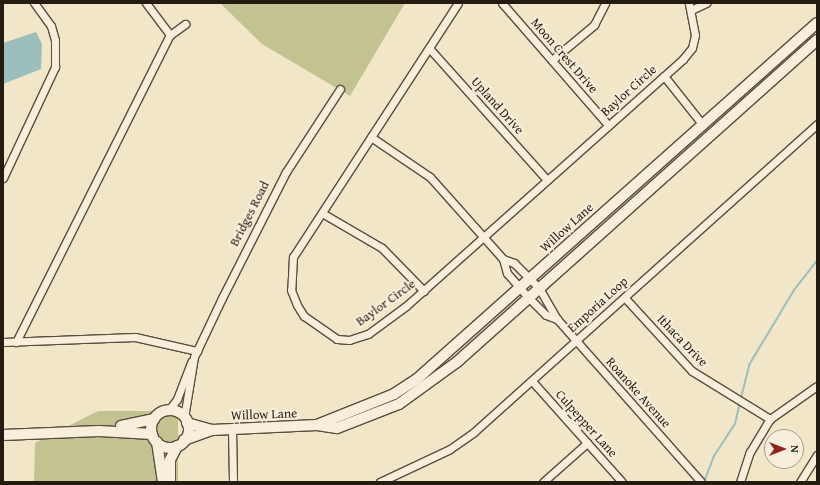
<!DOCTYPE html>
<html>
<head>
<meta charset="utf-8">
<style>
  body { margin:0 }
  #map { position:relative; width:820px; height:485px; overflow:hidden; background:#f2e6c8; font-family:"Gentium Book Plus",serif }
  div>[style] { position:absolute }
  .green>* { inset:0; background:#c2c391 }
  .water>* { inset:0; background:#9cbebc }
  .stream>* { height:2px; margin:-1px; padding:0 1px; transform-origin:1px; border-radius:1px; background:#9cbebc }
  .roads { filter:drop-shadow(1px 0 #584e3f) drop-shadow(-1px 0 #584e3f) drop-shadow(0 1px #584e3f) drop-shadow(0 -1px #584e3f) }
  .street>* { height:7px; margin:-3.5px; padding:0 3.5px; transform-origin:3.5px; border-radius:3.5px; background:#f7efdb }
  .secondary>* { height:10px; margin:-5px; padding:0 5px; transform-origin:5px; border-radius:5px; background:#f7efdb }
  .secondary>.ring { margin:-5px; padding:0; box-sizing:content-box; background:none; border:10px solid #f7efdb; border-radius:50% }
  span { translate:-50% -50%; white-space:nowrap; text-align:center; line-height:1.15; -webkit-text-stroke:4px #f7efdb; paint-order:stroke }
  .street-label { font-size:13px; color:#251c11 }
  .frame { position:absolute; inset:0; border:4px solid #251c11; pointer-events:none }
  .north { position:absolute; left:764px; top:429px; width:40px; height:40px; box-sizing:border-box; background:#f7efdb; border:1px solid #a39b8a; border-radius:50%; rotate:90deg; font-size:11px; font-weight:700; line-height:16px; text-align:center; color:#251c11 }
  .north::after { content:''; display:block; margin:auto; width:14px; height:18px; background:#8f2418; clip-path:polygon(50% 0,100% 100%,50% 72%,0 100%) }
</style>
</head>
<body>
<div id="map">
  <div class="green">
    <div style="clip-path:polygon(220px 3px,405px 3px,350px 96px,262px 44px)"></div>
    <div style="clip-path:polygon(98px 411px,178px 411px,178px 482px,34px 482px,35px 443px)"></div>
  </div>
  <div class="water">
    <div style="clip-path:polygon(36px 32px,42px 44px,41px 69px,3px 84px,3px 43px)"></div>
  </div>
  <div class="stream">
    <div style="left:741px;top:398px;width:34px;rotate:-76deg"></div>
    <div style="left:749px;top:365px;width:87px;rotate:-59deg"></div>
    <div style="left:794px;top:290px;width:37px;rotate:-52deg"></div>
    <div style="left:704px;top:482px;width:28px;rotate:-69deg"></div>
    <div style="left:714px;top:456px;width:38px;rotate:-57deg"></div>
    <div style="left:735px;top:424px;width:22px;rotate:-77deg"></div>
  </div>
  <div class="roads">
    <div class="street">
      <div style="left:146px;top:3px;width:40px;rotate:53deg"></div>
      <div style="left:458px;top:3px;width:303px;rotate:123deg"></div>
      <div style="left:293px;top:257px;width:33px;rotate:93deg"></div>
      <div style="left:291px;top:290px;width:16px;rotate:68deg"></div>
      <div style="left:297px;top:305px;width:13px;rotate:58deg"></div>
      <div style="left:304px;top:316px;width:40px;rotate:34.9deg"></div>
      <div style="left:337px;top:339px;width:12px;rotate:5deg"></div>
      <div style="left:349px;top:340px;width:20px;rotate:-18deg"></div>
      <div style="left:368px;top:334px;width:47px;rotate:-36.4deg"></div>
      <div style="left:406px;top:306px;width:371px;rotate:-41.7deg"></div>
      <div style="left:683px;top:59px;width:14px;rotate:-51deg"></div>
      <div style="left:692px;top:48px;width:13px;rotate:-77deg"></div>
      <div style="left:695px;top:35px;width:33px;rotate:-101deg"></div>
      <div style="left:502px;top:3px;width:162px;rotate:49deg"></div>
      <div style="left:691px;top:10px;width:17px;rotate:-25deg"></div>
      <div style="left:429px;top:48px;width:177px;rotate:48.2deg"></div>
      <div style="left:552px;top:60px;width:55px;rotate:-39.8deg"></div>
      <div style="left:594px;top:25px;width:25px;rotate:-63deg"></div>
      <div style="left:664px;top:76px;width:63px;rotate:51.5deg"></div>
      <div style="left:371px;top:137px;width:71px;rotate:34.1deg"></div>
      <div style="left:430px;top:177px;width:110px;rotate:48.3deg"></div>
      <div style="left:503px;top:259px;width:15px;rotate:74deg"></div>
      <div style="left:507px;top:273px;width:32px;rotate:49deg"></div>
      <div style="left:528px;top:297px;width:25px;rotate:45deg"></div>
      <div style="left:546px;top:315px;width:12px;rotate:20deg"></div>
      <div style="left:3px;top:178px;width:123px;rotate:-64.9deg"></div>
      <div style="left:55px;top:67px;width:27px;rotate:-90deg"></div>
      <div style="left:55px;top:40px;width:15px;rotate:-106deg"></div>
      <div style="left:51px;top:26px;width:29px;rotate:-126deg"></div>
      <div style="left:322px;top:213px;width:69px;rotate:30.3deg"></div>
      <div style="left:382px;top:248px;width:60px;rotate:45.7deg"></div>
      <div style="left:503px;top:259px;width:12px;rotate:20deg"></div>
      <div style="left:514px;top:263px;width:35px;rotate:45deg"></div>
      <div style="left:539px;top:288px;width:36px;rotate:60deg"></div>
      <div style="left:557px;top:319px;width:217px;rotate:48.5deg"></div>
      <div style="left:625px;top:298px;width:99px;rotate:47.5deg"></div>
      <div style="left:692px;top:371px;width:92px;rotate:31.6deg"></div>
      <div style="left:3px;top:342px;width:132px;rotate:-2.2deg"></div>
      <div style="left:135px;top:337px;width:64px;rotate:12.7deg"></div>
      <div style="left:16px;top:342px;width:343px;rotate:-63.4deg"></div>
      <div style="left:170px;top:35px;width:19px;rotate:-36deg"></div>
      <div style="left:532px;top:381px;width:135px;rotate:48.3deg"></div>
      <div style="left:168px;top:411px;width:15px;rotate:-53deg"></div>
      <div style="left:177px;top:399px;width:40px;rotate:-69deg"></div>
      <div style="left:184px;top:418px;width:62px;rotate:-80.7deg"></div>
      <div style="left:194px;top:357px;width:65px;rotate:-64.6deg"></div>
      <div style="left:222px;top:298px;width:141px;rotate:-63.1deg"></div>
      <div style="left:286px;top:172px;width:99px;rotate:-57deg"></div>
      <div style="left:232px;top:429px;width:53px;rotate:88.9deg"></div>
      <div style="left:380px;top:482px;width:77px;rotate:-25.2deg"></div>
      <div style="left:450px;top:449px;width:29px;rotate:-35deg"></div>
      <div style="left:474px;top:432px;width:461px;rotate:-41.9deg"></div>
      <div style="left:543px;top:482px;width:59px;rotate:-41.6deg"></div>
      <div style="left:740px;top:482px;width:32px;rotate:-72deg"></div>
      <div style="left:750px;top:452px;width:39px;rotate:-59deg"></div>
      <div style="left:770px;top:419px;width:57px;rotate:-35.1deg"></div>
      <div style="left:800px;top:482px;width:32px;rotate:-58deg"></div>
    </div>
    <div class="secondary">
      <div class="ring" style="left:151px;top:410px;width:28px;height:28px"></div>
      <div style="left:187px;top:423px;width:26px;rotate:16deg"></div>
      <div style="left:212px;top:430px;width:105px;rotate:-2.7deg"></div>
      <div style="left:317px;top:425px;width:20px;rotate:9deg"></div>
      <div style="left:337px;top:428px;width:66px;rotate:-21.2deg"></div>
      <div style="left:399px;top:404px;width:72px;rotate:-35.9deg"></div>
      <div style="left:457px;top:362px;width:483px;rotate:-41.8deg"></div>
      <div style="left:317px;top:425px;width:83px;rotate:-21.9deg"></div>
      <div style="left:394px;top:394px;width:27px;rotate:-33deg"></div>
      <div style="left:417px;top:379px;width:535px;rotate:-41.67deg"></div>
      <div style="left:121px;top:426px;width:34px;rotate:-12deg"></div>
      <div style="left:3px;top:435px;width:96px;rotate:-2.4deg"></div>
      <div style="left:99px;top:431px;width:53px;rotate:3.2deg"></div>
      <div style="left:184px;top:440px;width:30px;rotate:-20deg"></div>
      <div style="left:157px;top:442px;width:40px;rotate:81.5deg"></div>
      <div style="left:170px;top:482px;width:22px;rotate:-90deg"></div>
      <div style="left:170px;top:460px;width:16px;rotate:-63deg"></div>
    </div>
  </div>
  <div class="street-label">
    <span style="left:564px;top:56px;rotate:49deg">Moon Crest Drive</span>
    <span style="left:629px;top:91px;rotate:-42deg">Baylor Circle</span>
    <span style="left:497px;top:106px;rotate:48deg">Upland Drive</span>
    <span style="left:250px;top:214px;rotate:-63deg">Bridges Road</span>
    <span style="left:567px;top:228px;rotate:-42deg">Willow Lane</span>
    <span style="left:386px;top:303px;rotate:-36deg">Baylor Circle</span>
    <span style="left:598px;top:305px;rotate:-42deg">Emporia Loop</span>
    <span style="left:682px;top:341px;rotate:46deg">Ithaca Drive</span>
    <span style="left:638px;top:393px;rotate:48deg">Roanoke Avenue</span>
    <span style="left:264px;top:415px;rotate:-2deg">Willow Lane</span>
    <span style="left:586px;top:424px;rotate:48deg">Culpepper Lane</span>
  </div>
  <div class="frame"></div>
  <div class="north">N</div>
</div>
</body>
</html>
